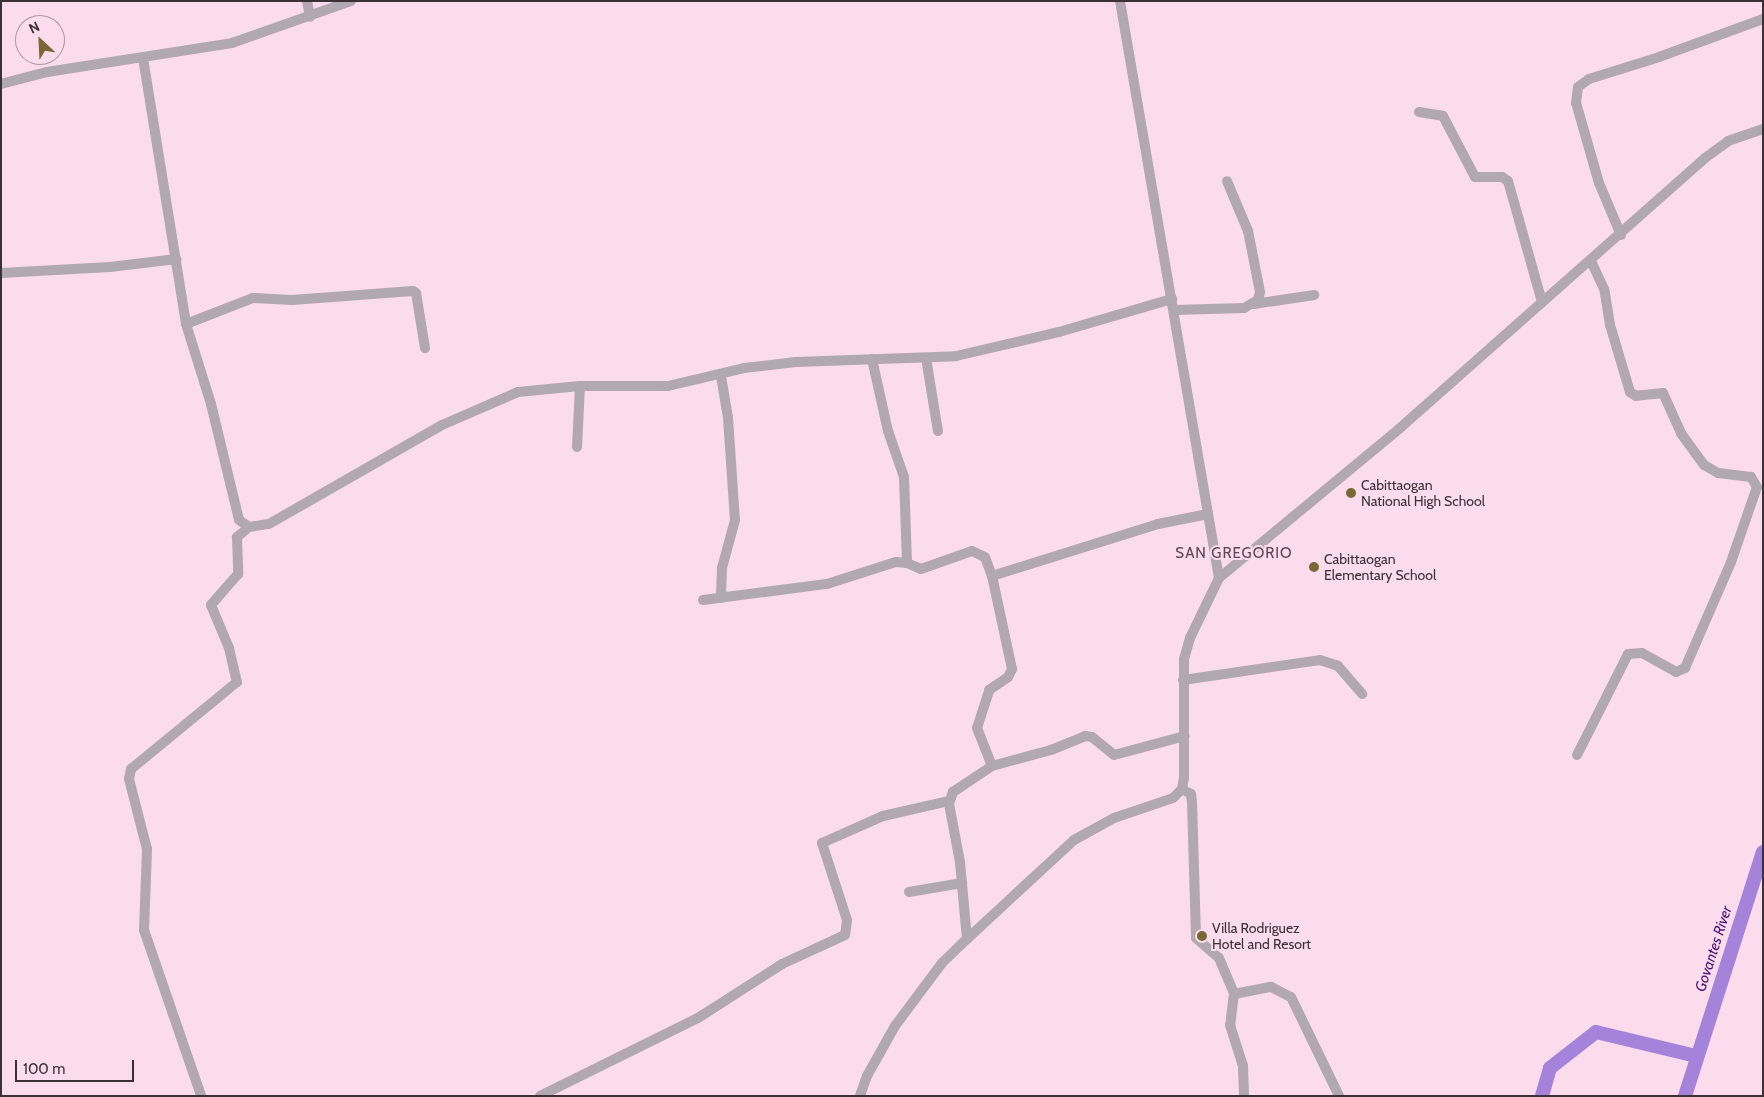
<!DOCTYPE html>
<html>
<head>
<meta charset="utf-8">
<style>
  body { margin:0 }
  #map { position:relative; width:1764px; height:1097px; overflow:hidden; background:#fadcec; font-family:Cabin,sans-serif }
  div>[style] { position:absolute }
  .river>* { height:14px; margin:-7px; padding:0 7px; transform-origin:7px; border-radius:7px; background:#a683da }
  .minor>* { height:10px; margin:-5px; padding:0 5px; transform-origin:5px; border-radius:5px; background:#b1a8b2 }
  .dots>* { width:14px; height:14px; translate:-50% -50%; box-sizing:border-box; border:2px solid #fadcec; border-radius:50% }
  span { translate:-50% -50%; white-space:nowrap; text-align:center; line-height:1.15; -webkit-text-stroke:4px #fadcec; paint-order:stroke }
  .poi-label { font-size:14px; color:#3b3036 }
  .left { translate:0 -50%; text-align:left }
  .neighbourhood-label { font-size:15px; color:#5d4553; letter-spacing:1px }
  .water-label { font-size:15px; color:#47117a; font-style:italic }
  .frame { position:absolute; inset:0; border:2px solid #3b3036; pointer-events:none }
  .north { position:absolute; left:15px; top:15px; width:50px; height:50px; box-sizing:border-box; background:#fadcec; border:1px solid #ae97a3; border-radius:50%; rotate:335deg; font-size:14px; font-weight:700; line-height:20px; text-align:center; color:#3b3036 }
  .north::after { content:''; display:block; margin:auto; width:18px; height:22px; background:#7a6736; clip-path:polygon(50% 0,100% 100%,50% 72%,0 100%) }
  .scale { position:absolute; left:15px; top:1060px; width:119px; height:22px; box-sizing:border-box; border:2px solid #3b3036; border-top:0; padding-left:6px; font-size:15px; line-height:18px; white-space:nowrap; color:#3b3036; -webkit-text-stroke:4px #fadcec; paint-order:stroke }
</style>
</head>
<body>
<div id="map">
  <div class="river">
    <div style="left:1542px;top:1096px;width:29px;rotate:-74deg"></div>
    <div style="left:1550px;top:1068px;width:58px;rotate:-38deg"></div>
    <div style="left:1596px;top:1032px;width:103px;rotate:13.5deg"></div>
    <div style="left:1685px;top:1096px;width:256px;rotate:-72.3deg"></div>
  </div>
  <div class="minor">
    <div style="left:307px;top:1px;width:16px;rotate:79deg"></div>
    <div style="left:1120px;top:1px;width:585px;rotate:80.26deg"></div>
    <div style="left:143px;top:58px;width:269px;rotate:80.8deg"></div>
    <div style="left:186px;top:324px;width:84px;rotate:72.6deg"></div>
    <div style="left:211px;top:404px;width:119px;rotate:76.4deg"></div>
    <div style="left:239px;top:520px;width:12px;rotate:35deg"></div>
    <div style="left:249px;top:527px;width:16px;rotate:140deg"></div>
    <div style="left:237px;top:537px;width:37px;rotate:88deg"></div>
    <div style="left:238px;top:574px;width:41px;rotate:131.1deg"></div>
    <div style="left:211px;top:605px;width:47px;rotate:67.3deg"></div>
    <div style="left:229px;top:648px;width:35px;rotate:77deg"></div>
    <div style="left:237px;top:682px;width:137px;rotate:140.6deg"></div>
    <div style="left:131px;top:769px;width:10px;rotate:101deg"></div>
    <div style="left:129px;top:779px;width:72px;rotate:75.6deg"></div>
    <div style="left:147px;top:849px;width:81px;rotate:92.1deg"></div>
    <div style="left:144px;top:930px;width:176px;rotate:71deg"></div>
    <div style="left:1px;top:84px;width:48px;rotate:-14.6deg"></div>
    <div style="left:47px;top:72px;width:187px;rotate:-8.9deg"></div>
    <div style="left:232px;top:43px;width:126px;rotate:-19.4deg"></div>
    <div style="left:1419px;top:112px;width:24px;rotate:9deg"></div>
    <div style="left:1443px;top:116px;width:69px;rotate:62.3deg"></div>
    <div style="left:1475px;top:177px;width:27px"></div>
    <div style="left:1502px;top:177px;width:7px;rotate:34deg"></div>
    <div style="left:1508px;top:181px;width:126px;rotate:74.3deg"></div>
    <div style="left:1621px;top:235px;width:56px;rotate:-112.9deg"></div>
    <div style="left:1599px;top:183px;width:83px;rotate:-106deg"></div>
    <div style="left:1576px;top:103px;width:16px;rotate:-83deg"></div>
    <div style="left:1578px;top:87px;width:14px;rotate:-36deg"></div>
    <div style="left:1589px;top:79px;width:73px;rotate:-17.4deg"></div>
    <div style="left:1659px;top:57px;width:111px;rotate:-20.1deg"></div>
    <div style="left:1px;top:273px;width:109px;rotate:-3.2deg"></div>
    <div style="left:110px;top:267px;width:67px;rotate:-6.8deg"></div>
    <div style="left:1254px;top:304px;width:61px;rotate:-8.5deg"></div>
    <div style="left:1174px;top:310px;width:70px;rotate:-1.6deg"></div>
    <div style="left:1244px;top:308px;width:16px;rotate:-30deg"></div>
    <div style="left:1258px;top:300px;width:8px;rotate:-76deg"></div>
    <div style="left:1260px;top:292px;width:62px;rotate:-101.1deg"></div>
    <div style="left:1248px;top:231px;width:54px;rotate:-112.8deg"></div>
    <div style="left:186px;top:324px;width:72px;rotate:-21.2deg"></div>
    <div style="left:253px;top:298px;width:39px;rotate:3deg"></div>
    <div style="left:292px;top:300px;width:121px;rotate:-4.3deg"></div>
    <div style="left:413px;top:291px;width:4px;rotate:34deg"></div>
    <div style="left:416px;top:293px;width:56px;rotate:80.7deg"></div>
    <div style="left:926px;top:358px;width:74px;rotate:80.7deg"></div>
    <div style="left:872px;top:359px;width:74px;rotate:77.5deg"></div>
    <div style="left:888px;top:431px;width:49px;rotate:70.8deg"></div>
    <div style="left:904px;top:477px;width:86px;rotate:88deg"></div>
    <div style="left:721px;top:376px;width:43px;rotate:80.5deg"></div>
    <div style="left:728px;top:418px;width:102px;rotate:86.1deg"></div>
    <div style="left:735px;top:520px;width:50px;rotate:105.2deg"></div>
    <div style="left:722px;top:568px;width:30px;rotate:92deg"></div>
    <div style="left:577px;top:447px;width:61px;rotate:-87.2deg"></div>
    <div style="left:249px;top:527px;width:20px;rotate:-9deg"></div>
    <div style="left:269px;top:524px;width:199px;rotate:-29.8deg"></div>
    <div style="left:442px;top:425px;width:83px;rotate:-23.5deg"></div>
    <div style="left:518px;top:392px;width:62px;rotate:-5.5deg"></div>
    <div style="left:580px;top:386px;width:88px"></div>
    <div style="left:668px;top:386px;width:78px;rotate:-13.3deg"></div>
    <div style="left:744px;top:368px;width:52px;rotate:-6.6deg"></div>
    <div style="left:796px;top:362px;width:160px;rotate:-2.1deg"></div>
    <div style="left:956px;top:356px;width:106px;rotate:-13.1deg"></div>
    <div style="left:1059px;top:332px;width:118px;rotate:-16.3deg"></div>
    <div style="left:703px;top:600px;width:125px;rotate:-7.4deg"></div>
    <div style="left:827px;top:584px;width:72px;rotate:-17.7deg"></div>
    <div style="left:896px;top:562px;width:11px;rotate:5deg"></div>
    <div style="left:907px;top:563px;width:15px;rotate:23deg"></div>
    <div style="left:921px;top:569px;width:54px;rotate:-19.4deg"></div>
    <div style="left:972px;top:551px;width:14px;rotate:25deg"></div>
    <div style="left:985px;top:557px;width:20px;rotate:70deg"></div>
    <div style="left:1183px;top:680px;width:138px;rotate:-8.3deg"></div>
    <div style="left:1320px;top:660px;width:19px;rotate:18deg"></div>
    <div style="left:1338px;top:666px;width:37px;rotate:49deg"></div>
    <div style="left:1577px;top:755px;width:113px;rotate:-63.2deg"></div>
    <div style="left:1628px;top:654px;width:14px;rotate:-4deg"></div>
    <div style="left:1642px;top:653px;width:39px;rotate:29deg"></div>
    <div style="left:1676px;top:672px;width:10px;rotate:-24deg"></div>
    <div style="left:1685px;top:668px;width:116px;rotate:-66.5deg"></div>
    <div style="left:1731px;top:562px;width:79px;rotate:-70.9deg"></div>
    <div style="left:1757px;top:487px;width:12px;rotate:-121deg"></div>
    <div style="left:1751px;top:477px;width:33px;rotate:-173deg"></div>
    <div style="left:1718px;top:473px;width:16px;rotate:-150deg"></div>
    <div style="left:1704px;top:465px;width:39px;rotate:-126deg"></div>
    <div style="left:1681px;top:433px;width:44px;rotate:-114.2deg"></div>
    <div style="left:1663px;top:393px;width:27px;rotate:174deg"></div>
    <div style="left:1636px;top:396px;width:7px;rotate:-146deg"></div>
    <div style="left:1630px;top:392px;width:70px;rotate:-106.6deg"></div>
    <div style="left:1610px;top:325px;width:36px;rotate:-99deg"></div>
    <div style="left:1604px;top:289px;width:31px;rotate:-115deg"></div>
    <div style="left:992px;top:766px;width:41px;rotate:-111.5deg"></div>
    <div style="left:977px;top:728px;width:40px;rotate:-72deg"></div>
    <div style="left:989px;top:690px;width:23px;rotate:-34deg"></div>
    <div style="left:1008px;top:677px;width:9px;rotate:-63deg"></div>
    <div style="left:1012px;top:669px;width:95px;rotate:-102.1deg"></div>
    <div style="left:992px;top:576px;width:174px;rotate:-17.4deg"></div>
    <div style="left:1158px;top:524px;width:51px;rotate:-11.3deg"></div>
    <div style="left:1182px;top:789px;width:10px;rotate:29deg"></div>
    <div style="left:1191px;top:794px;width:8px;rotate:83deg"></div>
    <div style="left:1192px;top:802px;width:136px;rotate:88.3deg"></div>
    <div style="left:1196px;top:938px;width:30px;rotate:41deg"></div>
    <div style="left:1219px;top:958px;width:39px;rotate:67deg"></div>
    <div style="left:1234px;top:994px;width:38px;rotate:-11deg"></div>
    <div style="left:1271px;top:987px;width:22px;rotate:27deg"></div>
    <div style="left:1291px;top:997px;width:110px;rotate:64.1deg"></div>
    <div style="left:909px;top:892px;width:54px;rotate:-9.6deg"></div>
    <div style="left:967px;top:939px;width:77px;rotate:-95.2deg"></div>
    <div style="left:960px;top:862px;width:59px;rotate:-100.7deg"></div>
    <div style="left:949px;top:804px;width:13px;rotate:-72deg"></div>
    <div style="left:953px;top:792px;width:47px;rotate:-33.7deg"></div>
    <div style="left:992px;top:766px;width:61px;rotate:-15.2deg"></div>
    <div style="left:1051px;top:750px;width:37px;rotate:-22deg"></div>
    <div style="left:1085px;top:736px;width:7px;rotate:8deg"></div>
    <div style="left:1092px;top:737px;width:28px;rotate:39deg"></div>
    <div style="left:1114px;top:755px;width:73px;rotate:-15deg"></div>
    <div style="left:1234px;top:994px;width:31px;rotate:97deg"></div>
    <div style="left:1230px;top:1025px;width:43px;rotate:72.4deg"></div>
    <div style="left:1243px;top:1066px;width:30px;rotate:88deg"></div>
    <div style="left:540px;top:1096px;width:176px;rotate:-26.3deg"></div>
    <div style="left:698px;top:1018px;width:100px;rotate:-32.7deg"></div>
    <div style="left:782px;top:964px;width:69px;rotate:-24.7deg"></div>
    <div style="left:845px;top:935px;width:15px;rotate:-82deg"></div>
    <div style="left:847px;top:920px;width:81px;rotate:-108deg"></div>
    <div style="left:822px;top:843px;width:67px;rotate:-23.9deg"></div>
    <div style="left:883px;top:816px;width:68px;rotate:-12.8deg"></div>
    <div style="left:860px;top:1096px;width:21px;rotate:-71deg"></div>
    <div style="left:867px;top:1076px;width:57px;rotate:-60.8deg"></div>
    <div style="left:895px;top:1026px;width:79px;rotate:-53.3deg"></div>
    <div style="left:942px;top:963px;width:35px;rotate:-44deg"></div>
    <div style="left:967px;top:939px;width:146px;rotate:-42.8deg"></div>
    <div style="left:1074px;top:840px;width:46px;rotate:-28.8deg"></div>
    <div style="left:1114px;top:818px;width:62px;rotate:-18.7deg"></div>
    <div style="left:1173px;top:798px;width:13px;rotate:-45deg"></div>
    <div style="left:1182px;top:789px;width:11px;rotate:-80deg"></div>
    <div style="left:1184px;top:778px;width:119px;rotate:-90deg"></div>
    <div style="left:1184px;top:659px;width:22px;rotate:-74deg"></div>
    <div style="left:1190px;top:638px;width:67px;rotate:-64.2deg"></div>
    <div style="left:1219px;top:578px;width:235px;rotate:-39.6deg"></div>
    <div style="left:1400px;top:428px;width:407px;rotate:-41.5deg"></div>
    <div style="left:1705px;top:158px;width:29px;rotate:-36deg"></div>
    <div style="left:1728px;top:141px;width:37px;rotate:-19deg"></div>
  </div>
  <div class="dots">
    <div style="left:1351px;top:493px;background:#7a6736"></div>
    <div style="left:1314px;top:567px;background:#7a6736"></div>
    <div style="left:1202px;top:936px;background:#7a6736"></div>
  </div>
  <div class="poi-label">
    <span class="left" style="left:1361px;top:493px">Cabittaogan<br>National High School</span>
    <span class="left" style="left:1324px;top:567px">Cabittaogan<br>Elementary School</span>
    <span class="left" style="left:1212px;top:936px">Villa Rodriguez<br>Hotel and Resort</span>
  </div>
  <div class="neighbourhood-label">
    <span style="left:1234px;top:554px">SAN GREGORIO</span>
  </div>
  <div class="water-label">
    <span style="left:1714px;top:949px;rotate:-72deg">Govantes River</span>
  </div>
  <div class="frame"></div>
  <div class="north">N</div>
  <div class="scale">100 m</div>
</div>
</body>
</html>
